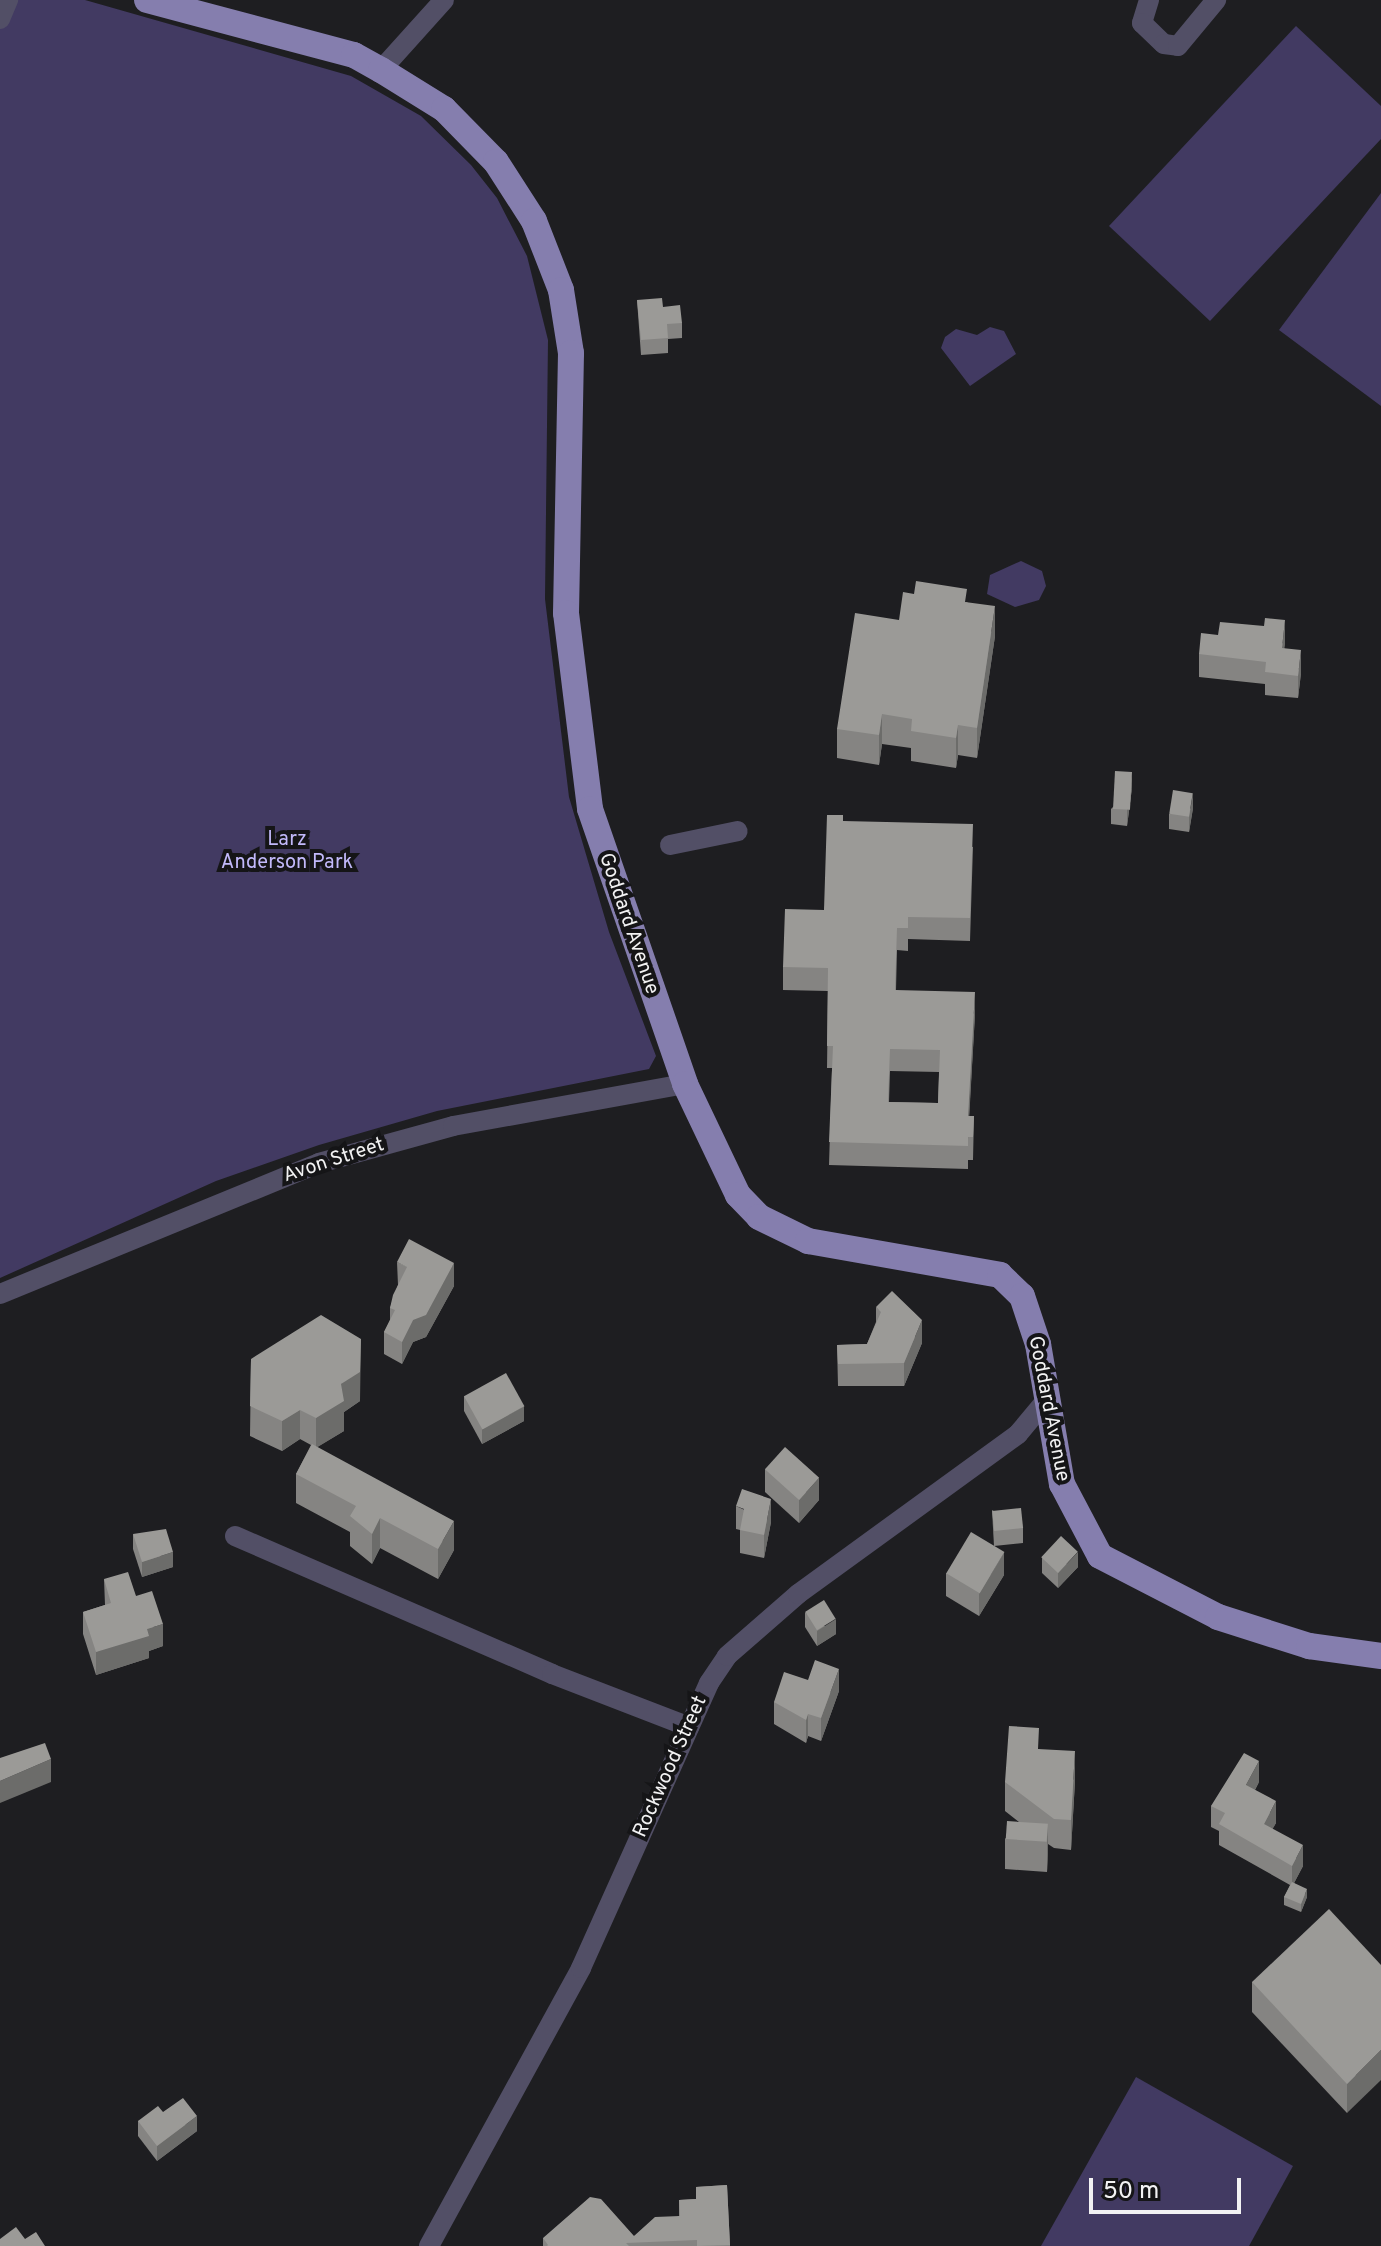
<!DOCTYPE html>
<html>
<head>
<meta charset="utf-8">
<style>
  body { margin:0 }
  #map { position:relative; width:1381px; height:2246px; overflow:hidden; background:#1e1e21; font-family:Overpass,sans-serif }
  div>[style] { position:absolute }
  .green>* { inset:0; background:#423a62 }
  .minor>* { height:20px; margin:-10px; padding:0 10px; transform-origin:10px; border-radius:10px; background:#524f66 }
  .major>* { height:26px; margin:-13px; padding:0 13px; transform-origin:13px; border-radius:13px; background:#857eae }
  .wall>* { inset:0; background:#858482 }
  .shaded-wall>* { inset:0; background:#6c6c6a }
  .building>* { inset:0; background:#9b9a97; transform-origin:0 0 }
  span { translate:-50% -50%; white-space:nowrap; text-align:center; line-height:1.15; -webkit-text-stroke:8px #151517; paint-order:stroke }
  .park-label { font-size:20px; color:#c2b9fa }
  .street-label { font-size:20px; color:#f2f2f3 }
  .scale { position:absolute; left:1089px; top:2178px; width:152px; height:36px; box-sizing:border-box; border:4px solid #f2f2f3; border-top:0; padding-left:10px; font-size:24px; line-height:28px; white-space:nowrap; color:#f2f2f3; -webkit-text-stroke:6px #151517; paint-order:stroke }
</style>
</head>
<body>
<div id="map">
  <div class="green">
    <div style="clip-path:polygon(0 0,85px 0,351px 76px,421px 116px,471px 165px,497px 198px,527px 256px,548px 340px,545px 599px,569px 797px,609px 932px,656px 1056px,649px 1069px,437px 1111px,319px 1145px,216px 1181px,0 1278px)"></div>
    <div style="clip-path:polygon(1296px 26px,1381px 106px,1381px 139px,1210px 321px,1109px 226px)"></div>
    <div style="clip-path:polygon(1381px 193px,1381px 406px,1279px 330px)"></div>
    <div style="clip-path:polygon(990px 327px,1004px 331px,1016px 354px,970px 386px,941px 348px,945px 337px,956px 329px,977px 335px)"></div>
    <div style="clip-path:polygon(1021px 561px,1042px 571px,1046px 586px,1039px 600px,1015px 607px,987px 594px,990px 575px)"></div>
    <div style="clip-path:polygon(1136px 2077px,1293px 2166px,1249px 2246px,1041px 2246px)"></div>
  </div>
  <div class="minor">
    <div style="left:1149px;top:0;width:24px;rotate:107deg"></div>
    <div style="left:1142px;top:23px;width:30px;rotate:44deg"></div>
    <div style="left:1164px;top:44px;width:14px;rotate:8deg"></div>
    <div style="left:1178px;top:46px;width:60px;rotate:-50.4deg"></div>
    <div style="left:0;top:19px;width:21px;rotate:-67deg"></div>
    <div style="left:381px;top:70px;width:94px;rotate:-48deg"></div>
    <div style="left:670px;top:845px;width:69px;rotate:-11.6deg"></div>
    <div style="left:0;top:1294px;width:345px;rotate:-22.3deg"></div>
    <div style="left:319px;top:1163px;width:139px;rotate:-15.4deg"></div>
    <div style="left:453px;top:1126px;width:236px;rotate:-10.3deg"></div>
    <div style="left:235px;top:1536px;width:346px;rotate:23.5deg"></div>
    <div style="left:552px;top:1674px;width:147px;rotate:21.1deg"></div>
    <div style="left:429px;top:2246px;width:317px;rotate:-61.3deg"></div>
    <div style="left:581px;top:1968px;width:312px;rotate:-65.8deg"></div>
    <div style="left:709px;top:1683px;width:32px;rotate:-56deg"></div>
    <div style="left:727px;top:1656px;width:94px;rotate:-41.1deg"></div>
    <div style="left:798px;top:1594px;width:272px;rotate:-36deg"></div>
    <div style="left:1018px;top:1434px;width:47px;rotate:-50.2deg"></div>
  </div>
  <div class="major">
    <div style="left:147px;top:0;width:214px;rotate:14.9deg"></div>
    <div style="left:354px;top:55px;width:31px;rotate:29deg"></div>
    <div style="left:381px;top:70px;width:74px;rotate:31.8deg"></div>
    <div style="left:444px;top:109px;width:74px;rotate:45.5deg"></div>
    <div style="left:496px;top:162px;width:70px;rotate:57.2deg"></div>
    <div style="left:534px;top:221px;width:74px;rotate:68.6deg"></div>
    <div style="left:561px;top:290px;width:64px;rotate:81deg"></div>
    <div style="left:571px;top:353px;width:260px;rotate:91.1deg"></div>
    <div style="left:566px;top:613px;width:197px;rotate:83deg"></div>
    <div style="left:590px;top:809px;width:291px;rotate:70.9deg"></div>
    <div style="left:685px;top:1084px;width:123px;rotate:64.5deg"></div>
    <div style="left:738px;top:1195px;width:30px;rotate:46deg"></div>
    <div style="left:759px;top:1217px;width:55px;rotate:26.1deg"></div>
    <div style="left:808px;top:1241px;width:195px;rotate:10deg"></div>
    <div style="left:1000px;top:1275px;width:30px;rotate:44deg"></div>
    <div style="left:1022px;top:1296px;width:51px;rotate:71.6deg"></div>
    <div style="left:1038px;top:1344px;width:142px;rotate:80.3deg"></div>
    <div style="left:1062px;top:1484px;width:81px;rotate:62.2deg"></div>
    <div style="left:1100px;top:1556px;width:133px;rotate:27.3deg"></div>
    <div style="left:1218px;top:1617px;width:96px;rotate:17.7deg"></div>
    <div style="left:1309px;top:1646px;width:73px;rotate:7.9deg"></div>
  </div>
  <div class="wall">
    <div style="clip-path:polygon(637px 300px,663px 307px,682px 323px,682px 338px,668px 339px,668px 353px,641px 355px)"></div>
    <div style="clip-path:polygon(967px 602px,995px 636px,977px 758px,958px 755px,956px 768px,911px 761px,911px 748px,882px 744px,879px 765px,837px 758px,837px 729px,899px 620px)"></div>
    <div style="clip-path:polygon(1285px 643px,1284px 648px,1301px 673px,1298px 698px,1265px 695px,1265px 684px,1199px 677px,1199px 654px)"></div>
    <div style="clip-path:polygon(1132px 788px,1127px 826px,1111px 824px,1111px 809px)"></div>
    <div style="clip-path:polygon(1193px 808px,1189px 832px,1169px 829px,1169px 814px)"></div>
    <div style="clip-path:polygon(evenodd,843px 821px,973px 847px,970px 941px,908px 939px,908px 951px,897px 950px,896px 990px,975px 1014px,969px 1116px,974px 1116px,973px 1160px,968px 1160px,968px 1169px,829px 1165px,832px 1068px,827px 1068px,828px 991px,783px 990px,783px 967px,824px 910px,843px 821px,890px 1071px,939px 1072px,938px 1103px,889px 1102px,890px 1071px)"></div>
    <div style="clip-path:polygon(397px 1262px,454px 1286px,426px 1337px,413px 1342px,402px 1364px,384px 1354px,384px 1332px,390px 1320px,390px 1308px,398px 1285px)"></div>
    <div style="clip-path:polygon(876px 1307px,922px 1343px,904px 1386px,838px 1386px,837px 1345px,867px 1344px,876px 1322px)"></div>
    <div style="clip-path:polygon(251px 1359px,360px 1401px,344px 1412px,344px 1431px,317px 1447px,454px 1550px,438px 1579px,380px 1548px,372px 1564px,350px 1546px,350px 1532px,296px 1503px,296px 1474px,311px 1445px,300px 1439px,282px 1451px,250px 1436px)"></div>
    <div style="clip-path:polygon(464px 1396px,524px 1421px,482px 1444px,464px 1411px)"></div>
    <div style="clip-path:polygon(765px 1469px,819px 1500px,799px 1523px,765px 1492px)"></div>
    <div style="clip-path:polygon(736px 1506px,771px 1522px,764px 1558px,740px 1553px,740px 1530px,736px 1529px)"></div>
    <div style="clip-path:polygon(992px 1510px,1023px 1528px,1023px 1543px,994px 1546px)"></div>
    <div style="clip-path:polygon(133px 1534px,173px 1567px,142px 1577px,133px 1549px)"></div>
    <div style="clip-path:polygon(1042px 1558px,1078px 1567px,1058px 1588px,1042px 1573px)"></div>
    <div style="clip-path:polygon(946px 1573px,1004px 1575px,979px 1616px,946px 1596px)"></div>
    <div style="clip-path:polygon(104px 1579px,136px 1596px,163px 1646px,149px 1651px,149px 1658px,96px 1675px,83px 1634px,83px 1612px,105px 1605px)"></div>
    <div style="clip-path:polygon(805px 1612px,836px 1634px,817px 1646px,805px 1627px)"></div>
    <div style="clip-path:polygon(839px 1691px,821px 1741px,808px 1736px,806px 1743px,774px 1724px,774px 1702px)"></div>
    <div style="clip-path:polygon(1039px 1749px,1075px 1781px,1071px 1850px,1054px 1848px,1048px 1844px,1047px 1872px,1005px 1869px,1005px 1839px,1019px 1822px,1005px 1811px,1005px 1782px)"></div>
    <div style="clip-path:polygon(1259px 1782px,1255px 1790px,1276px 1823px,1272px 1829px,1303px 1866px,1294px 1883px,1307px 1897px,1301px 1912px,1284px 1905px,1284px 1897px,1290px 1885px,1219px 1845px,1219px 1831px,1211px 1827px,1211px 1806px)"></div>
    <div style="clip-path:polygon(1381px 1965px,1347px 2113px,1252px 2012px,1252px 1982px)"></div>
    <div style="clip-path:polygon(163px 2112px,197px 2131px,157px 2161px,138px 2136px,138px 2121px)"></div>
    <div style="clip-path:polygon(727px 2185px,730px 2246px,543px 2246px,543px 2238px,634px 2236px,679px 2216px,679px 2200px,696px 2199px,696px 2187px)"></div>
  </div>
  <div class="shaded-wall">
    <div style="clip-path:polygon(995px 606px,995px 636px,977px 758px,977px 728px)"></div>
    <div style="clip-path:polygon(1285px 620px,1285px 643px,1282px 671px,1282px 648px)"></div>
    <div style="clip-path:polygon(1301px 650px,1301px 673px,1298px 698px,1298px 676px)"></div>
    <div style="clip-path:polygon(882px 714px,882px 744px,879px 765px,879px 735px)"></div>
    <div style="clip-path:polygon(958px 725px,958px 755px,956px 768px,956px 738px)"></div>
    <div style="clip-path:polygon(1132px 772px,1132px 788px,1127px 826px,1127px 811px)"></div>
    <div style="clip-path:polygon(1193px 793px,1193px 808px,1189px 832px,1189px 817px)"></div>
    <div style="clip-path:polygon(975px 992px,975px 1014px,968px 1139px,968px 1116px)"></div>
    <div style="clip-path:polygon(454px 1263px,454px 1286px,426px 1337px,413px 1342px,402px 1364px,402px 1342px,413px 1320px)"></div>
    <div style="clip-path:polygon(922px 1320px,922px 1343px,904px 1386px,904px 1363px)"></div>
    <div style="clip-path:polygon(361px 1339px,360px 1401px,344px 1412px,344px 1431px,316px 1448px,316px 1418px,341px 1384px)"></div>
    <div style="clip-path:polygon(524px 1406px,524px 1421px,482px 1444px,482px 1429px)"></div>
    <div style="clip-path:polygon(300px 1410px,300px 1439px,282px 1451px,282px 1421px)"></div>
    <div style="clip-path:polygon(819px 1478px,819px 1500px,799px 1523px,799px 1500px)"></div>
    <div style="clip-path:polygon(771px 1499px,771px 1522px,764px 1558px,764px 1535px)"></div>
    <div style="clip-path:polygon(380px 1518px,380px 1548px,372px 1564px,372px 1534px)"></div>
    <div style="clip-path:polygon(454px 1521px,454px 1550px,438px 1579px,438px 1549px)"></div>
    <div style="clip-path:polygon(173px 1552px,173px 1567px,142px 1577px,142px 1562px)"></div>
    <div style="clip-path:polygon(1004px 1552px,1004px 1575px,979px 1616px,979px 1594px)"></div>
    <div style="clip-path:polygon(1078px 1552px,1078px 1567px,1058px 1588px,1058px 1573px)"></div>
    <div style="clip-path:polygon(836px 1619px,836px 1634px,817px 1646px,817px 1631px)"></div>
    <div style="clip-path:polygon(163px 1624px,163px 1646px,149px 1651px,149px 1658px,96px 1675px,96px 1652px,147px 1629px)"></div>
    <div style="clip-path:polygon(839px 1669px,839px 1691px,821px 1741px,821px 1718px)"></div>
    <div style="clip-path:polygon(808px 1714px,808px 1736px,806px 1743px,806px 1720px)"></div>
    <div style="clip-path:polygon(1075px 1751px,1075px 1781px,1071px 1850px,1071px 1820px)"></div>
    <div style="clip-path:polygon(51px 1759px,51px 1782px,0 1803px,0 1781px)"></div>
    <div style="clip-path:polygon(1259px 1761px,1259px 1782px,1246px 1806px,1246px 1785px)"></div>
    <div style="clip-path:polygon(1276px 1801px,1276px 1823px,1264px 1845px,1264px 1824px)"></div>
    <div style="clip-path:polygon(1048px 1824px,1048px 1854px,1047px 1872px,1047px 1842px)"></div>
    <div style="clip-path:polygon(1303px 1845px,1303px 1866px,1292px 1887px,1292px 1866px)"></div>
    <div style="clip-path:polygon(1307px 1889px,1307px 1897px,1301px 1912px,1301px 1904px)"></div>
    <div style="clip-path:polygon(1381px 2050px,1381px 2080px,1347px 2113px,1347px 2084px)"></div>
    <div style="clip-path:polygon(197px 2116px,197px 2131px,157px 2161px,157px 2146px)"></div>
  </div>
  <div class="building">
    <div style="clip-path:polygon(662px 298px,663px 307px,680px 305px,682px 323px,667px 324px,668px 338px,641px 340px,637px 300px)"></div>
    <div style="clip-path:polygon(916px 581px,967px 589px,965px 602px,995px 606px,977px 728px,958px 725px,956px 738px,911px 731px,912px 719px,882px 714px,879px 735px,837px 729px,855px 613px,899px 620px,903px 592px,914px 594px)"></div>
    <div style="clip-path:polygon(1265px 618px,1285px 620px,1282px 648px,1301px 650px,1298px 676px,1265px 672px,1266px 662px,1199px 654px,1201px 633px,1218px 635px,1220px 622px,1264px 626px)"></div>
    <div style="left:1115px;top:771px;width:17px;height:38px;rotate:3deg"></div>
    <div style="left:1173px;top:790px;width:20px;height:24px;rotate:9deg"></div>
    <div style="clip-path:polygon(evenodd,827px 815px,843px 815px,843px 821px,973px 824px,970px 918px,908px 917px,908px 928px,897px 928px,895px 990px,975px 992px,968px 1116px,974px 1116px,973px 1137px,968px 1137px,968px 1146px,829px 1142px,833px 1046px,827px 1046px,828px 968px,783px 967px,785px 909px,824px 910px,827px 815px,890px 1049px,940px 1050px,938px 1103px,888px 1102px,890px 1049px)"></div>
    <div style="clip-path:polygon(409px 1239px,454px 1263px,426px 1315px,413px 1320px,402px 1342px,384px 1332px,395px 1310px,390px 1308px,393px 1295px,407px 1267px,397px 1262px)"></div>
    <div style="clip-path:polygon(892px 1291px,922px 1320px,904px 1363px,838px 1364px,837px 1345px,867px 1344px,881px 1312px,876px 1307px)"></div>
    <div style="clip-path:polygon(321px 1315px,361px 1339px,360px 1372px,341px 1384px,344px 1401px,316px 1418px,300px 1410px,282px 1421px,250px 1406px,251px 1359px)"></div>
    <div style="left:506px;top:1373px;width:38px;height:48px;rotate:61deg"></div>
    <div style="clip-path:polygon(312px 1444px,454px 1521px,438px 1549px,380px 1518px,372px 1534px,350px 1516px,356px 1506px,296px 1474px)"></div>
    <div style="left:785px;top:1447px;width:46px;height:30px;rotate:42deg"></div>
    <div style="clip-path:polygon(742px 1489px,771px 1499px,764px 1535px,740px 1530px,744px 1509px,736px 1506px)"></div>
    <div style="left:1021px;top:1508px;width:20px;height:29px;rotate:84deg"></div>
    <div style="clip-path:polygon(166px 1529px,173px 1552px,142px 1562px,133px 1534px)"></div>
    <div style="left:971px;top:1532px;width:39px;height:48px;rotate:31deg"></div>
    <div style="left:1061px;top:1536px;width:23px;height:29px;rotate:43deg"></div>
    <div style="clip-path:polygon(128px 1572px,136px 1596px,152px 1591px,163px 1624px,147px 1629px,149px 1636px,96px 1652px,83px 1612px,111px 1603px,104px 1579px)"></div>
    <div style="left:824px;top:1600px;width:22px;height:22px;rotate:58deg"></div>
    <div style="clip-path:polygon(815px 1660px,839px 1669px,821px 1718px,808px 1714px,806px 1720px,774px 1702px,784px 1672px,808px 1680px)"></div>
    <div style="clip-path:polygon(1009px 1726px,1039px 1728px,1038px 1749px,1075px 1751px,1071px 1820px,1054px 1819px,1005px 1782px)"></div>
    <div style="clip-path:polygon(45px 1743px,51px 1759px,0 1781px,0 1758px)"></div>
    <div style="clip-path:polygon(1244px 1753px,1259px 1761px,1246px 1785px,1276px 1801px,1264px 1824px,1303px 1845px,1292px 1866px,1219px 1824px,1225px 1813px,1211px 1806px)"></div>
    <div style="left:1007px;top:1821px;width:41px;height:18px;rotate:4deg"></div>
    <div style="clip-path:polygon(1292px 1882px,1307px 1889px,1301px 1904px,1284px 1897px)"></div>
    <div style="clip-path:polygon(1329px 1909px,1381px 1965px,1381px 2050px,1347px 2084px,1252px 1982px)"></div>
    <div style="clip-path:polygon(183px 2098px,197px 2116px,157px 2146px,138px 2121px,158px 2106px,163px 2112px)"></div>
    <div style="clip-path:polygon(727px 2185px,730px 2245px,697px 2246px,697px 2240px,626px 2243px,629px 2246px,547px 2246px,548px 2245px,543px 2238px,590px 2197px,601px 2199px,634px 2236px,655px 2217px,680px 2216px,679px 2200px,696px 2199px,696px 2187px)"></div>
    <div style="clip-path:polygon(16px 2227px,25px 2239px,36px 2232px,45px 2246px,0 2246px,0 2239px)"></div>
  </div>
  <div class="park-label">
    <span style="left:287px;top:852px">Larz<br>Anderson Park</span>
  </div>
  <div class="street-label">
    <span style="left:628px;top:924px;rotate:71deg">Goddard Avenue</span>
    <span style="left:334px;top:1161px;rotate:-18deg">Avon Street</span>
    <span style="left:1048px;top:1409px;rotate:79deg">Goddard Avenue</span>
    <span style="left:671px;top:1767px;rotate:-66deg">Rockwood Street</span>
  </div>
  <div class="scale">50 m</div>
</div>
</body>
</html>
